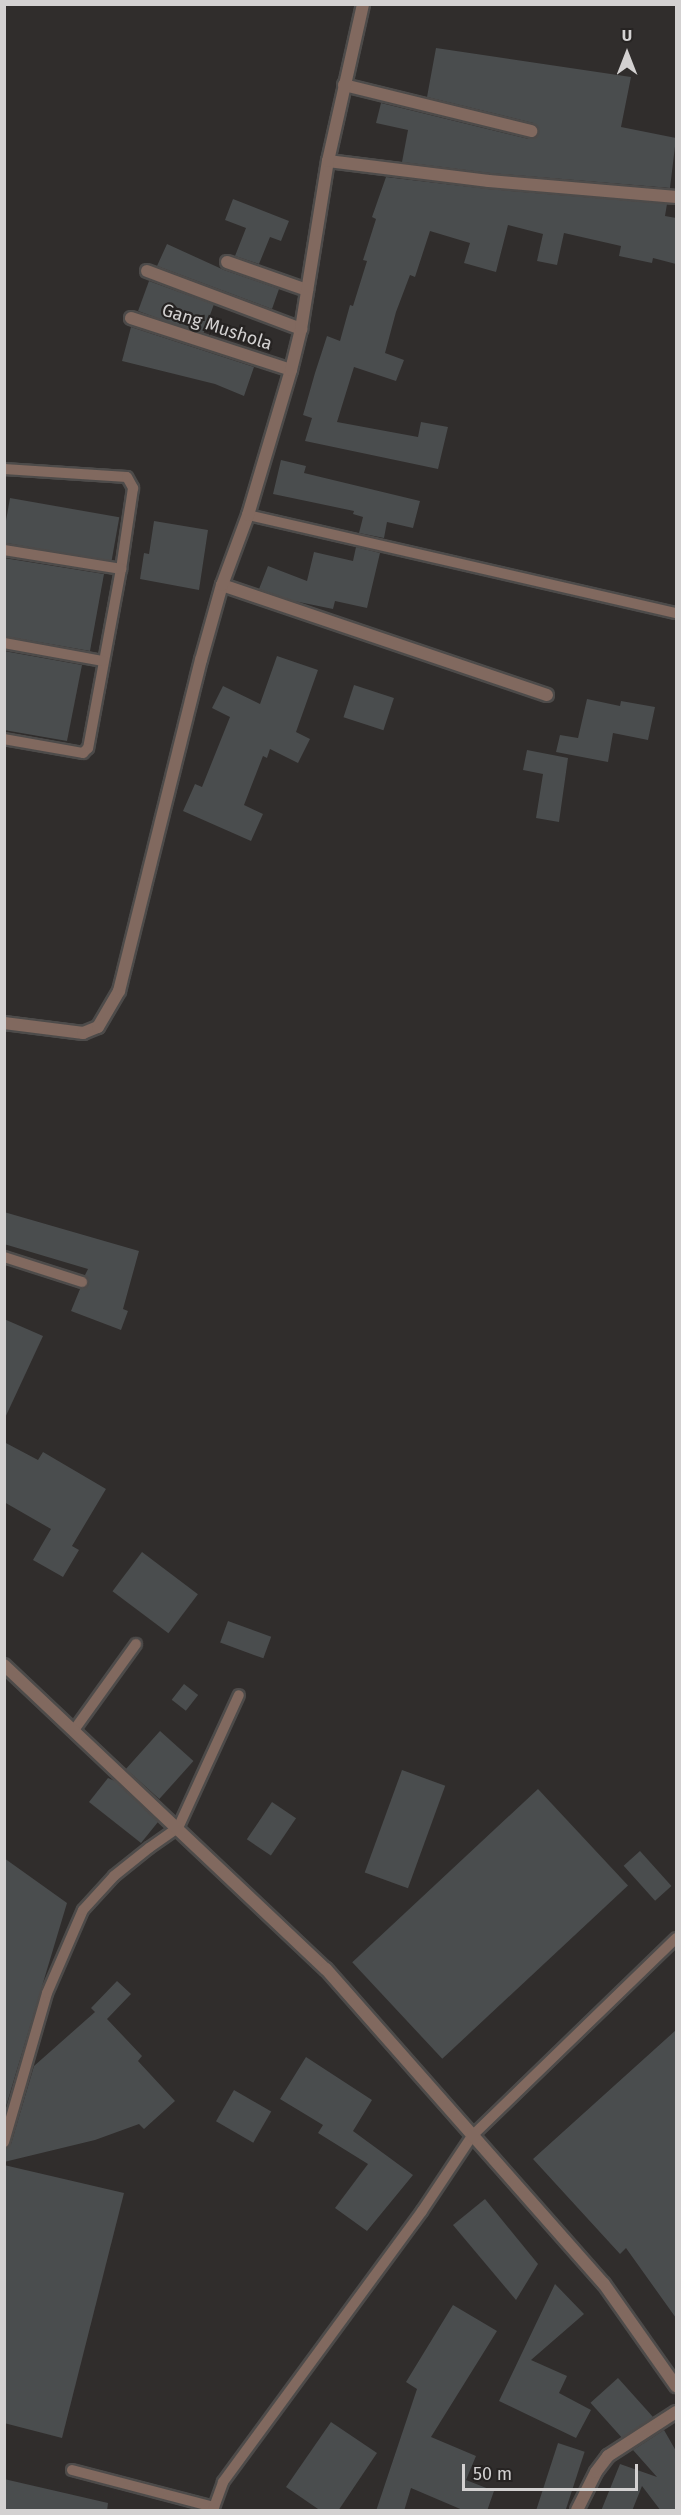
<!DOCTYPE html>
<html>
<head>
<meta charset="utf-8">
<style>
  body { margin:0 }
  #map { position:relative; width:681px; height:2515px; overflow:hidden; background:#302d2c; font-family:"Fira Sans",sans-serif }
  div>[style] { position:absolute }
  .building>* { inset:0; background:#4a4d4e; transform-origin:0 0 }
  .roads { filter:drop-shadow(2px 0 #4d4b4a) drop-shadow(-2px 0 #4d4b4a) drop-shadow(0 2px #4d4b4a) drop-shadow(0 -2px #4d4b4a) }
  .service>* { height:10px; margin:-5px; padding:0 5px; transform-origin:5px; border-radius:5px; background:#81695f }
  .minor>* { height:12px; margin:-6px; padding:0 6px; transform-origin:6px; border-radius:6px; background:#81695f }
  span { translate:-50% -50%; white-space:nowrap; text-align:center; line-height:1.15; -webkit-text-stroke:4.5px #262322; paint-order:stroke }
  .street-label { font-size:18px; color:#d3d1d1 }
  .frame { position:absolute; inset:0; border:6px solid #d3d1d1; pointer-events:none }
  .north { position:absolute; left:597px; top:24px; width:60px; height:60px; -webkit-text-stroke:4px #262322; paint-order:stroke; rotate:0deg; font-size:16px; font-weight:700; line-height:24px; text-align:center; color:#d3d1d1 }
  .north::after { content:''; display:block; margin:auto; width:21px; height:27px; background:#d3d1d1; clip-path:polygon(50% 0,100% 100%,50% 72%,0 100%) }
  .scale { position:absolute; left:462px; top:2464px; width:176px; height:27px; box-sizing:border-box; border:3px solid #d3d1d1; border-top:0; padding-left:8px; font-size:18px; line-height:21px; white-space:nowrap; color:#d3d1d1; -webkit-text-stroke:4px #262322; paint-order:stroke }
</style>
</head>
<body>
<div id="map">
  <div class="building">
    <div style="clip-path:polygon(436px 48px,631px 77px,621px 127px,676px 138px,670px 188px,490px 173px,402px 162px,408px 130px,376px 123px,381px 103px,529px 139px,539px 134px,539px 128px,533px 123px,427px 97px)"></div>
    <div style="clip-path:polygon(386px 177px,488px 189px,667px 204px,665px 216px,676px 218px,676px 264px,653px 258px,652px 263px,619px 256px,621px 246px,564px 233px,557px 265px,537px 261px,543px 234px,508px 225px,496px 272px,464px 263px,470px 243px,430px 231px,415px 277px,410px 275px,396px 312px,385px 353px,404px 360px,396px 381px,354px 367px,337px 422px,418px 437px,421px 422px,448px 427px,438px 469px,305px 441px,312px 418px,303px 415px,315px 373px,327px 336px,340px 341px,350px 305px,353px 306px,367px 261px,363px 260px,376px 219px,372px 217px)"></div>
    <div style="clip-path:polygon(233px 199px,289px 221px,281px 241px,270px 237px,259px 264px,235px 256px,246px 228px,225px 220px)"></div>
    <div style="clip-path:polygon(167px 244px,224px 270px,279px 289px,272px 309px,157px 266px)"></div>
    <div style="left:149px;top:281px;width:69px;height:32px;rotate:20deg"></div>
    <div style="clip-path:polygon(131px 327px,254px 367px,244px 396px,215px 384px,122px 361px)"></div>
    <div style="clip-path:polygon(281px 460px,306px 466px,304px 473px,420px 501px,413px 528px,387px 522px,384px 538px,359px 533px,363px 517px,353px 514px,354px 511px,273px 494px)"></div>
    <div style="left:10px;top:498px;width:111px;height:45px;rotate:10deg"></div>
    <div style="clip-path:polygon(154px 521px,208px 530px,199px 590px,140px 579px,144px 553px,149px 554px)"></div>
    <div style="clip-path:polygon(356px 547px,380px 553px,367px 608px,335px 601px,333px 609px,294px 601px,259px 589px,268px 566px,307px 581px,314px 552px,353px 561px)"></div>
    <div style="clip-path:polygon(4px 558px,104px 574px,90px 651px,4px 636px)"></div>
    <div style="clip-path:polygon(4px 651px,82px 665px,67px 741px,4px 730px)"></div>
    <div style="clip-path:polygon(277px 656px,318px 670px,296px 732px,310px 739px,298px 763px,270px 749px,267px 758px,263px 756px,244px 805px,263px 814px,251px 841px,183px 811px,195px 784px,202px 787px,230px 717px,212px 708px,223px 686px,260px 704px)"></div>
    <div style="left:354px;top:685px;width:42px;height:34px;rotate:18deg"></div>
    <div style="clip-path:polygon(587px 699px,620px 706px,621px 701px,655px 707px,648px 740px,613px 733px,608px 762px,556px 752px,560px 735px,578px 738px)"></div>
    <div style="clip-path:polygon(527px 750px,568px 758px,559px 822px,536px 818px,543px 774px,523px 770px)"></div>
    <div style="clip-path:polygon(4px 1212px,139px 1251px,123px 1309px,128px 1311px,121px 1330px,71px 1311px,80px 1289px,89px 1285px,85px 1275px,88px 1269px,4px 1244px)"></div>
    <div style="clip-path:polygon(4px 1319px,43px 1336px,4px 1420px)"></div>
    <div style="clip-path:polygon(4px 1442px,38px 1460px,43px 1452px,106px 1489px,72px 1546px,79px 1550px,63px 1577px,33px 1560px,51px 1529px,4px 1502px)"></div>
    <div style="left:142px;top:1552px;width:70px;height:49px;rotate:37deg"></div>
    <div style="left:228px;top:1621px;width:46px;height:23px;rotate:20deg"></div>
    <div style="left:184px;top:1684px;width:18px;height:20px;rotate:38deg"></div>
    <div style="left:160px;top:1731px;width:45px;height:51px;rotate:42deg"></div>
    <div style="left:402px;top:1770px;width:46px;height:109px;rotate:20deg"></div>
    <div style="clip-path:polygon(108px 1778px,115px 1781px,158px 1822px,141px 1843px,89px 1802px)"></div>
    <div style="left:538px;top:1789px;width:132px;height:254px;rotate:47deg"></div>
    <div style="left:272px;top:1802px;width:29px;height:45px;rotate:34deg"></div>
    <div style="left:640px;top:1851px;width:47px;height:22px;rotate:48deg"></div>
    <div style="clip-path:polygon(4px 1858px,67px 1903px,4px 2113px)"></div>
    <div style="clip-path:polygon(117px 1981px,131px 1994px,107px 2019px,142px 2056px,138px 2061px,175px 2101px,144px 2129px,139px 2124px,95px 2140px,4px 2162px,4px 2149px,11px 2144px,34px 2066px,95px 2012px,91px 2008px)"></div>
    <div style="clip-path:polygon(676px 2030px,676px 2318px,626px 2248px,620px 2254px,533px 2159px)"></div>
    <div style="clip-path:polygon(306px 2057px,372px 2100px,353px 2131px,413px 2175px,367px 2231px,335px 2208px,368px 2164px,318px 2133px,323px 2125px,280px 2099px)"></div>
    <div style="left:234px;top:2090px;width:43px;height:36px;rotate:30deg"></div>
    <div style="clip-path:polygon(4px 2165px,124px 2193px,62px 2438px,4px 2423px)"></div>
    <div style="clip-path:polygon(485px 2199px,538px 2264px,516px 2300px,453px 2225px)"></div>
    <div style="clip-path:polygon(555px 2284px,584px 2314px,531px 2360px,567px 2376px,559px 2393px,591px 2410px,576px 2438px,499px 2401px)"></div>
    <div style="clip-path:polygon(453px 2305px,497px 2331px,431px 2437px,476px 2456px,466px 2480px,494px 2491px,487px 2511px,465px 2511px,411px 2488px,404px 2511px,376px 2511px,417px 2389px,406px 2382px)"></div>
    <div style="left:618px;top:2378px;width:52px;height:37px;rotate:48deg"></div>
    <div style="clip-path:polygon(331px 2422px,377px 2453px,338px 2511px,321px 2511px,286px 2487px)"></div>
    <div style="clip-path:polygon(664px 2430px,676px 2451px,676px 2511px,661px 2511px,642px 2486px,632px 2511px,601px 2511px,620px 2464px,657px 2477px,633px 2450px)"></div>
    <div style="left:558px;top:2443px;width:28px;height:72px;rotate:18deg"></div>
    <div style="clip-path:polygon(4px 2479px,108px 2503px,107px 2511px,4px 2511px)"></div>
  </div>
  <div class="roads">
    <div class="service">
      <div style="left:4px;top:469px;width:123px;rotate:3.7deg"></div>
      <div style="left:127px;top:477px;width:13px;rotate:61deg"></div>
      <div style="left:133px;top:488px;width:82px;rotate:98.4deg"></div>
      <div style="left:121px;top:569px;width:182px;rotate:100.4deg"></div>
      <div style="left:88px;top:748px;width:7px;rotate:135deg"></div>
      <div style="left:83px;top:753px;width:80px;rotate:-170deg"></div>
      <div style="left:248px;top:515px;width:439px;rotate:12.9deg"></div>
      <div style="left:4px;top:550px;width:119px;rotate:9.2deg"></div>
      <div style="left:4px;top:643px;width:101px;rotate:10.3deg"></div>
      <div style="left:4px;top:1257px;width:82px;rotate:17.8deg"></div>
      <div style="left:74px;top:1730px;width:106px;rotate:-54.2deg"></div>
      <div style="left:4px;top:2142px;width:155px;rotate:-73.9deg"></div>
      <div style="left:47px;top:1993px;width:90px;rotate:-66.6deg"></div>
      <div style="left:83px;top:1910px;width:46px;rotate:-47.6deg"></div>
      <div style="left:114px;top:1876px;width:45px;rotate:-38.7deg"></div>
      <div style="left:149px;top:1848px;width:35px;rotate:-35deg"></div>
      <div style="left:178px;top:1828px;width:146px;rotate:-65.4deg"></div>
      <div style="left:72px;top:2470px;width:147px;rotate:14.6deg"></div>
      <div style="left:213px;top:2510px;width:30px;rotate:-70deg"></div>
      <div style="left:223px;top:2482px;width:336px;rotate:-53.7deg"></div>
      <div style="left:422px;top:2211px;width:90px;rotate:-56.3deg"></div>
      <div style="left:472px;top:2136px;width:284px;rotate:-44.1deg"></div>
    </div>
    <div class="minor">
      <div style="left:344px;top:85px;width:193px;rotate:13.8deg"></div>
      <div style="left:328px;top:161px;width:162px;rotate:7.1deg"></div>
      <div style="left:489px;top:181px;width:188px;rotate:4.9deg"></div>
      <div style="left:227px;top:262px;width:85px;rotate:19.3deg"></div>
      <div style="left:147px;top:271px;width:165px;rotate:20.6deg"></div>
      <div style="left:131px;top:318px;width:168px;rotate:18deg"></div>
      <div style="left:222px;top:585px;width:343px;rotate:18.7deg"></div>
      <div style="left:4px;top:1023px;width:80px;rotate:7.2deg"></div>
      <div style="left:83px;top:1033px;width:16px;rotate:-22deg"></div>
      <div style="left:98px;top:1027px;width:42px;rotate:-59.7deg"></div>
      <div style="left:119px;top:991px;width:341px;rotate:-76.1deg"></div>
      <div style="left:201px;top:660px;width:78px;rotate:-74.4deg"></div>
      <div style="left:222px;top:585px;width:75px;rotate:-69.6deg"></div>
      <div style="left:248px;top:515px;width:151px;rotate:-73.5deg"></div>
      <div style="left:291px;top:370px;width:42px;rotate:-76.3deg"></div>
      <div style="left:301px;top:329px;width:170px;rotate:-80.9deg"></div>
      <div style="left:328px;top:161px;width:161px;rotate:-77.4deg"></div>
      <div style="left:4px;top:1665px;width:443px;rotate:43.4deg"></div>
      <div style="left:326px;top:1969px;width:420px;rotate:48.6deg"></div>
      <div style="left:604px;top:2284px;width:125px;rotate:54.8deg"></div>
      <div style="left:577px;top:2510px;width:42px;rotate:-63.4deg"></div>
      <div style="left:596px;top:2472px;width:20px;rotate:-53deg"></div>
      <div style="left:608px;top:2456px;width:81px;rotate:-32.9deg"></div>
    </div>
  </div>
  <div class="street-label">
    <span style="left:217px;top:327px;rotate:18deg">Gang Mushola</span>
  </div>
  <div class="frame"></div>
  <div class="north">U</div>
  <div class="scale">50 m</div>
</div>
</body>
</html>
